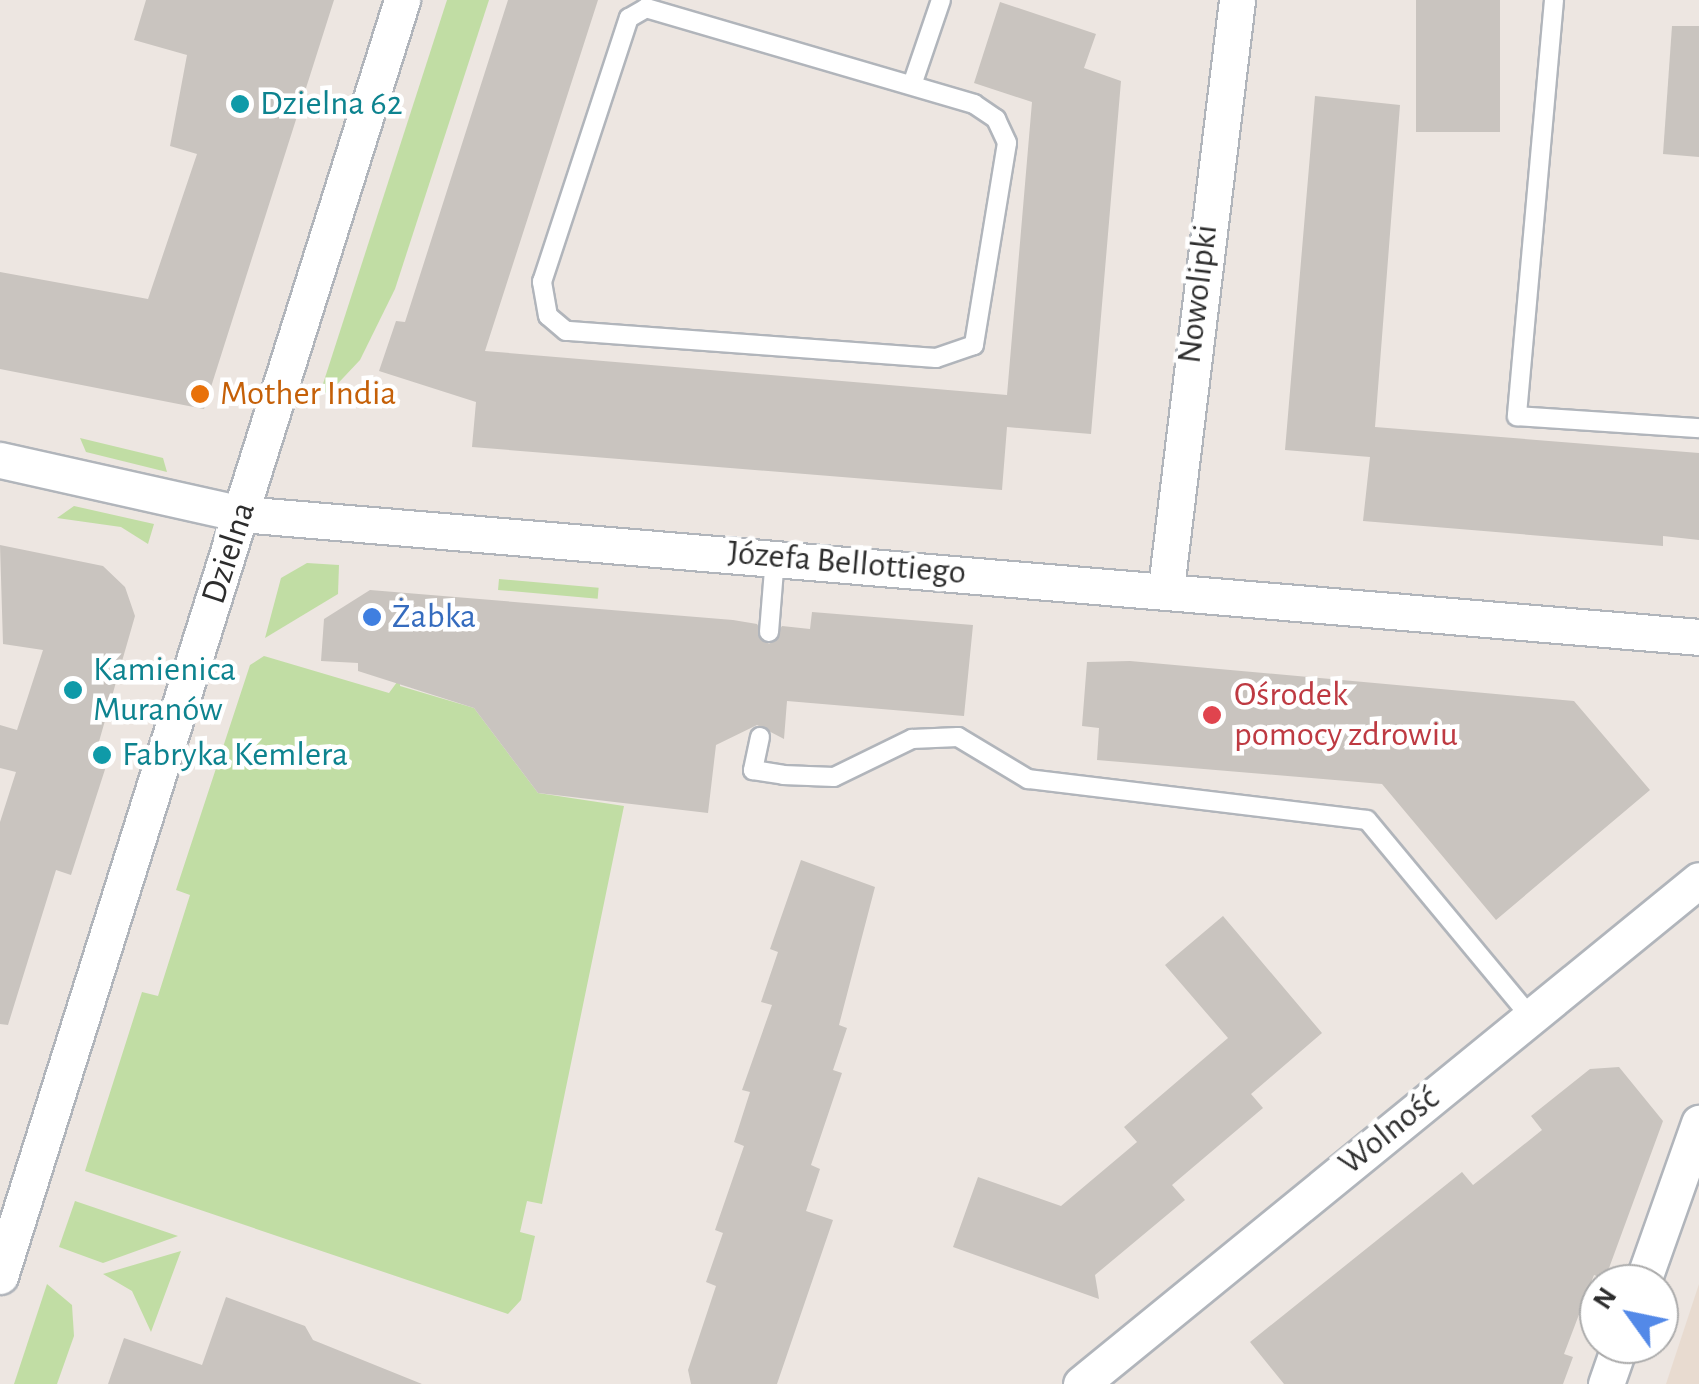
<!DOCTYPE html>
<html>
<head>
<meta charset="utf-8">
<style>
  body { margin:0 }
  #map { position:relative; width:1699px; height:1384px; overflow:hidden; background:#ede6e1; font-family:"Alegreya Sans",sans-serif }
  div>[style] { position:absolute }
  .education>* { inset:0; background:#e8dbd0 }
  .green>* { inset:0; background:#c1dda4; transform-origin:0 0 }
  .building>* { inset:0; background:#c9c4bf; transform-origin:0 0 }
  .roads { filter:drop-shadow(2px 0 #b1b5bb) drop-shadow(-2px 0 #b1b5bb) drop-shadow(0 2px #b1b5bb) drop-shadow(0 -2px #b1b5bb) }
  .lane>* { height:18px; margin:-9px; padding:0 9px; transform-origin:9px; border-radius:9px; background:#fff }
  .street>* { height:35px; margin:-17.5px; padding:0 17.5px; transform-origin:17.5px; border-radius:17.5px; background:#fff }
  .dots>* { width:28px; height:28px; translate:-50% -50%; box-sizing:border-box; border:5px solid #fff; border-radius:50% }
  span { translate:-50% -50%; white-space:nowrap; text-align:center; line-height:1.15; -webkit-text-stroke:9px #fff; paint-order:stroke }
  .culture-label { font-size:35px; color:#0d838f }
  .left { translate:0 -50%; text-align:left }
  .street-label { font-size:35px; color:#2d2d2d }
  .food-label { font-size:35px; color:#c56008 }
  .shop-label { font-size:35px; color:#366cbe }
  .health-label { font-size:35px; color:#be3a42 }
  .north { position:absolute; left:1579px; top:1264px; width:100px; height:100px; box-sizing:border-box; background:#fff; border:2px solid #ababab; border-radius:50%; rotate:303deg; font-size:28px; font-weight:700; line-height:40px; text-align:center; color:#2d2d2d }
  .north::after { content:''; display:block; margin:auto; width:35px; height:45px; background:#5389e8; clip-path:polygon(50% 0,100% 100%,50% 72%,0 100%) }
</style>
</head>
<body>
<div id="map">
  <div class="education">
    <div style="clip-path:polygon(1699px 1284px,1699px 1384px,1666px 1384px)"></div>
  </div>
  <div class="green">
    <div style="clip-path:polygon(447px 0,489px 0,395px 289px,360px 360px,328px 394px,321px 390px)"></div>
    <div style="clip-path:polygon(80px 438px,163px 458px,167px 472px,86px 452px)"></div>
    <div style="clip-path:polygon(74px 506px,154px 524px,148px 544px,121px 527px,57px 518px)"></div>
    <div style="clip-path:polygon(307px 563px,339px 565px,338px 594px,265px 638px,281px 578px)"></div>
    <div style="left:499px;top:579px;width:100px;height:11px;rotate:5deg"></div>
    <div style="clip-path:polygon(264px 656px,389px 693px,400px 678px,400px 686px,474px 708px,538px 793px,624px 806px,542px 1204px,527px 1201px,520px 1232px,535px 1236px,521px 1300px,508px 1314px,85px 1171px,142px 992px,158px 996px,190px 895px,176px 890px,250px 665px)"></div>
    <div style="clip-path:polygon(75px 1201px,178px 1236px,103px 1263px,59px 1247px)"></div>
    <div style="clip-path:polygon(181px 1251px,151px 1332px,132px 1291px,103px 1274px)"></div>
    <div style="clip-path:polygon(47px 1284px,72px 1305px,74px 1336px,57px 1384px,14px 1384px)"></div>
  </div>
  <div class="building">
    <div style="clip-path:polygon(146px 0,334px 0,204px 409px,0 369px,0 272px,148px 299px,197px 154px,170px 146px,187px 55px,134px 40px)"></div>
    <div style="clip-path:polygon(508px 0,598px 0,485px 351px,1007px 395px,1032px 102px,974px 83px,1000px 2px,1096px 34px,1084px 68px,1121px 81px,1091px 434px,1007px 427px,1002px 490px,472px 447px,476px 402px,379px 371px,396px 321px,405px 322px)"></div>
    <div style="left:1416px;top:0;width:84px;height:132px"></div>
    <div style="clip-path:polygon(1672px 26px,1699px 26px,1699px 157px,1663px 154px)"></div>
    <div style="clip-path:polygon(1315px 96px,1400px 105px,1375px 427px,1699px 453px,1699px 540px,1663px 536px,1663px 546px,1363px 521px,1370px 457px,1285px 450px)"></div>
    <div style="clip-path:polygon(0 545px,103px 566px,125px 587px,135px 616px,96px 752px,109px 757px,71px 875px,56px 870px,8px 1025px,0 1024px,0 822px,16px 772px,0 768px,0 725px,17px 730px,43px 650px,3px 644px)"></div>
    <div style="clip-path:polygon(370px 590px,733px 620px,757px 624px,769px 644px,782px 626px,810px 629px,812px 612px,973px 625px,964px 716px,787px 701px,784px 739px,757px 725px,716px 745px,708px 813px,538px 793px,474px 708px,358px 671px,358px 663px,321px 661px,324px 619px)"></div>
    <div style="clip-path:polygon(1130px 661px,1574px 701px,1650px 790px,1496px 920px,1382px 784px,1097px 760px,1099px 728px,1082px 726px,1087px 662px)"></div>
    <div style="clip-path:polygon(801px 860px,875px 887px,839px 1025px,847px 1028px,833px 1070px,842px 1073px,811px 1165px,820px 1169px,806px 1211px,833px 1220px,777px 1384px,691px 1384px,688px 1370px,716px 1286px,706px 1282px,723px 1233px,715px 1230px,744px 1146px,734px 1142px,750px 1092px,742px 1090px,772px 1005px,761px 1002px,778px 952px,770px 949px)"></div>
    <div style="clip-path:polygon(1223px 916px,1322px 1033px,1251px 1094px,1263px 1108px,1172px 1185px,1185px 1200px,1095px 1275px,1099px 1299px,953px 1247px,978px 1177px,1061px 1206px,1137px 1142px,1124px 1127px,1228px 1038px,1165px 965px)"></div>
    <div style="clip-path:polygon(1619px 1067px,1663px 1121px,1605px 1279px,1594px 1275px,1564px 1354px,1573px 1357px,1563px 1384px,1284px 1384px,1250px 1342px,1462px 1172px,1473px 1185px,1502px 1162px,1542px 1130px,1531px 1116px,1590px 1069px)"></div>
    <div style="clip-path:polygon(226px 1297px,305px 1326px,313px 1340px,422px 1384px,108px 1384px,124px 1338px,202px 1365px)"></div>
  </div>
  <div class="roads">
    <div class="lane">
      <div style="left:1554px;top:0;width:418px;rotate:95.1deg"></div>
      <div style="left:1517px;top:416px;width:182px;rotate:3.8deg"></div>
      <div style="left:646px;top:8px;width:342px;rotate:16.3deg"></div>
      <div style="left:974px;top:104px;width:27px;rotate:34deg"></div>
      <div style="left:996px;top:119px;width:26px;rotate:65deg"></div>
      <div style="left:1007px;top:143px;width:205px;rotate:99.3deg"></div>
      <div style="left:974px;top:345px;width:40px;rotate:161.1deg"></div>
      <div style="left:936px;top:358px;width:371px;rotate:-175.8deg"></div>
      <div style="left:566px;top:331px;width:23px;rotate:-140deg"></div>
      <div style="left:548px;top:316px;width:35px;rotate:-100deg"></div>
      <div style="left:542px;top:282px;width:278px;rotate:-71.8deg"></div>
      <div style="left:629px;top:18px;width:20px;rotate:-30deg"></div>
      <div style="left:912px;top:85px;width:90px;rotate:-71.2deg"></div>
      <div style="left:769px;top:632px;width:75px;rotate:-85.4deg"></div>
      <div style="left:760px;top:737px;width:34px;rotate:102deg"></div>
      <div style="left:753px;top:770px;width:30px;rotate:9deg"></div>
      <div style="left:783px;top:775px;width:51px;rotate:2.2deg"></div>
      <div style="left:834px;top:777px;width:87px;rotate:-26deg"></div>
      <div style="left:912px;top:739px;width:46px;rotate:-2.5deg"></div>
      <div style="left:958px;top:737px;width:82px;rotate:31deg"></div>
      <div style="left:1028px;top:779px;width:341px;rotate:6.9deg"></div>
      <div style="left:1367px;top:820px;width:255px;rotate:50.3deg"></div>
    </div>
    <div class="street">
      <div style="left:0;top:460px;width:247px;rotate:12.6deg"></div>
      <div style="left:241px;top:514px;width:1463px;rotate:4.82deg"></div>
      <div style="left:1166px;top:588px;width:592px;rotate:-83.11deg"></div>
      <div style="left:0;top:1276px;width:1338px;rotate:-72.51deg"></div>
      <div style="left:1642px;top:1284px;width:171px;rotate:-70.5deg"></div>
      <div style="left:1081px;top:1384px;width:797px;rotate:-39.2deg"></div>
      <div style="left:1606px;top:1384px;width:42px;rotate:-70.7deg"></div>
    </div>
  </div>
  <div class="dots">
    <div style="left:240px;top:104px;background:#0f9aa8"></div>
    <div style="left:200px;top:394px;background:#e8710a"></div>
    <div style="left:372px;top:617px;background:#3f7fe0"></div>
    <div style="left:73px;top:690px;background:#0f9aa8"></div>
    <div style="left:1212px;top:715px;background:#e0444e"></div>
    <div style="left:102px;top:755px;background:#0f9aa8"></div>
  </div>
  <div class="culture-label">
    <span class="left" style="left:260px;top:104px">Dzielna 62</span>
    <span class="left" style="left:93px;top:690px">Kamienica<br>Muranów</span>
    <span class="left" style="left:122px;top:755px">Fabryka Kemlera</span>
  </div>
  <div class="street-label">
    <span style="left:1198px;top:294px;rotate:-83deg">Nowolipki</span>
    <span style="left:229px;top:553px;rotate:-72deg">Dzielna</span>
    <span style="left:847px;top:563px;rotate:5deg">Józefa Bellottiego</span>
    <span style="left:1389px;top:1131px;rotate:-39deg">Wolność</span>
  </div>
  <div class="food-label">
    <span class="left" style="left:220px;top:394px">Mother India</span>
  </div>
  <div class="shop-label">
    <span class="left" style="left:392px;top:617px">Żabka</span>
  </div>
  <div class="health-label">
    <span class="left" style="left:1234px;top:715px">Ośrodek<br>pomocy zdrowiu</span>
  </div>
  <div class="north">N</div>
</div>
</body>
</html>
